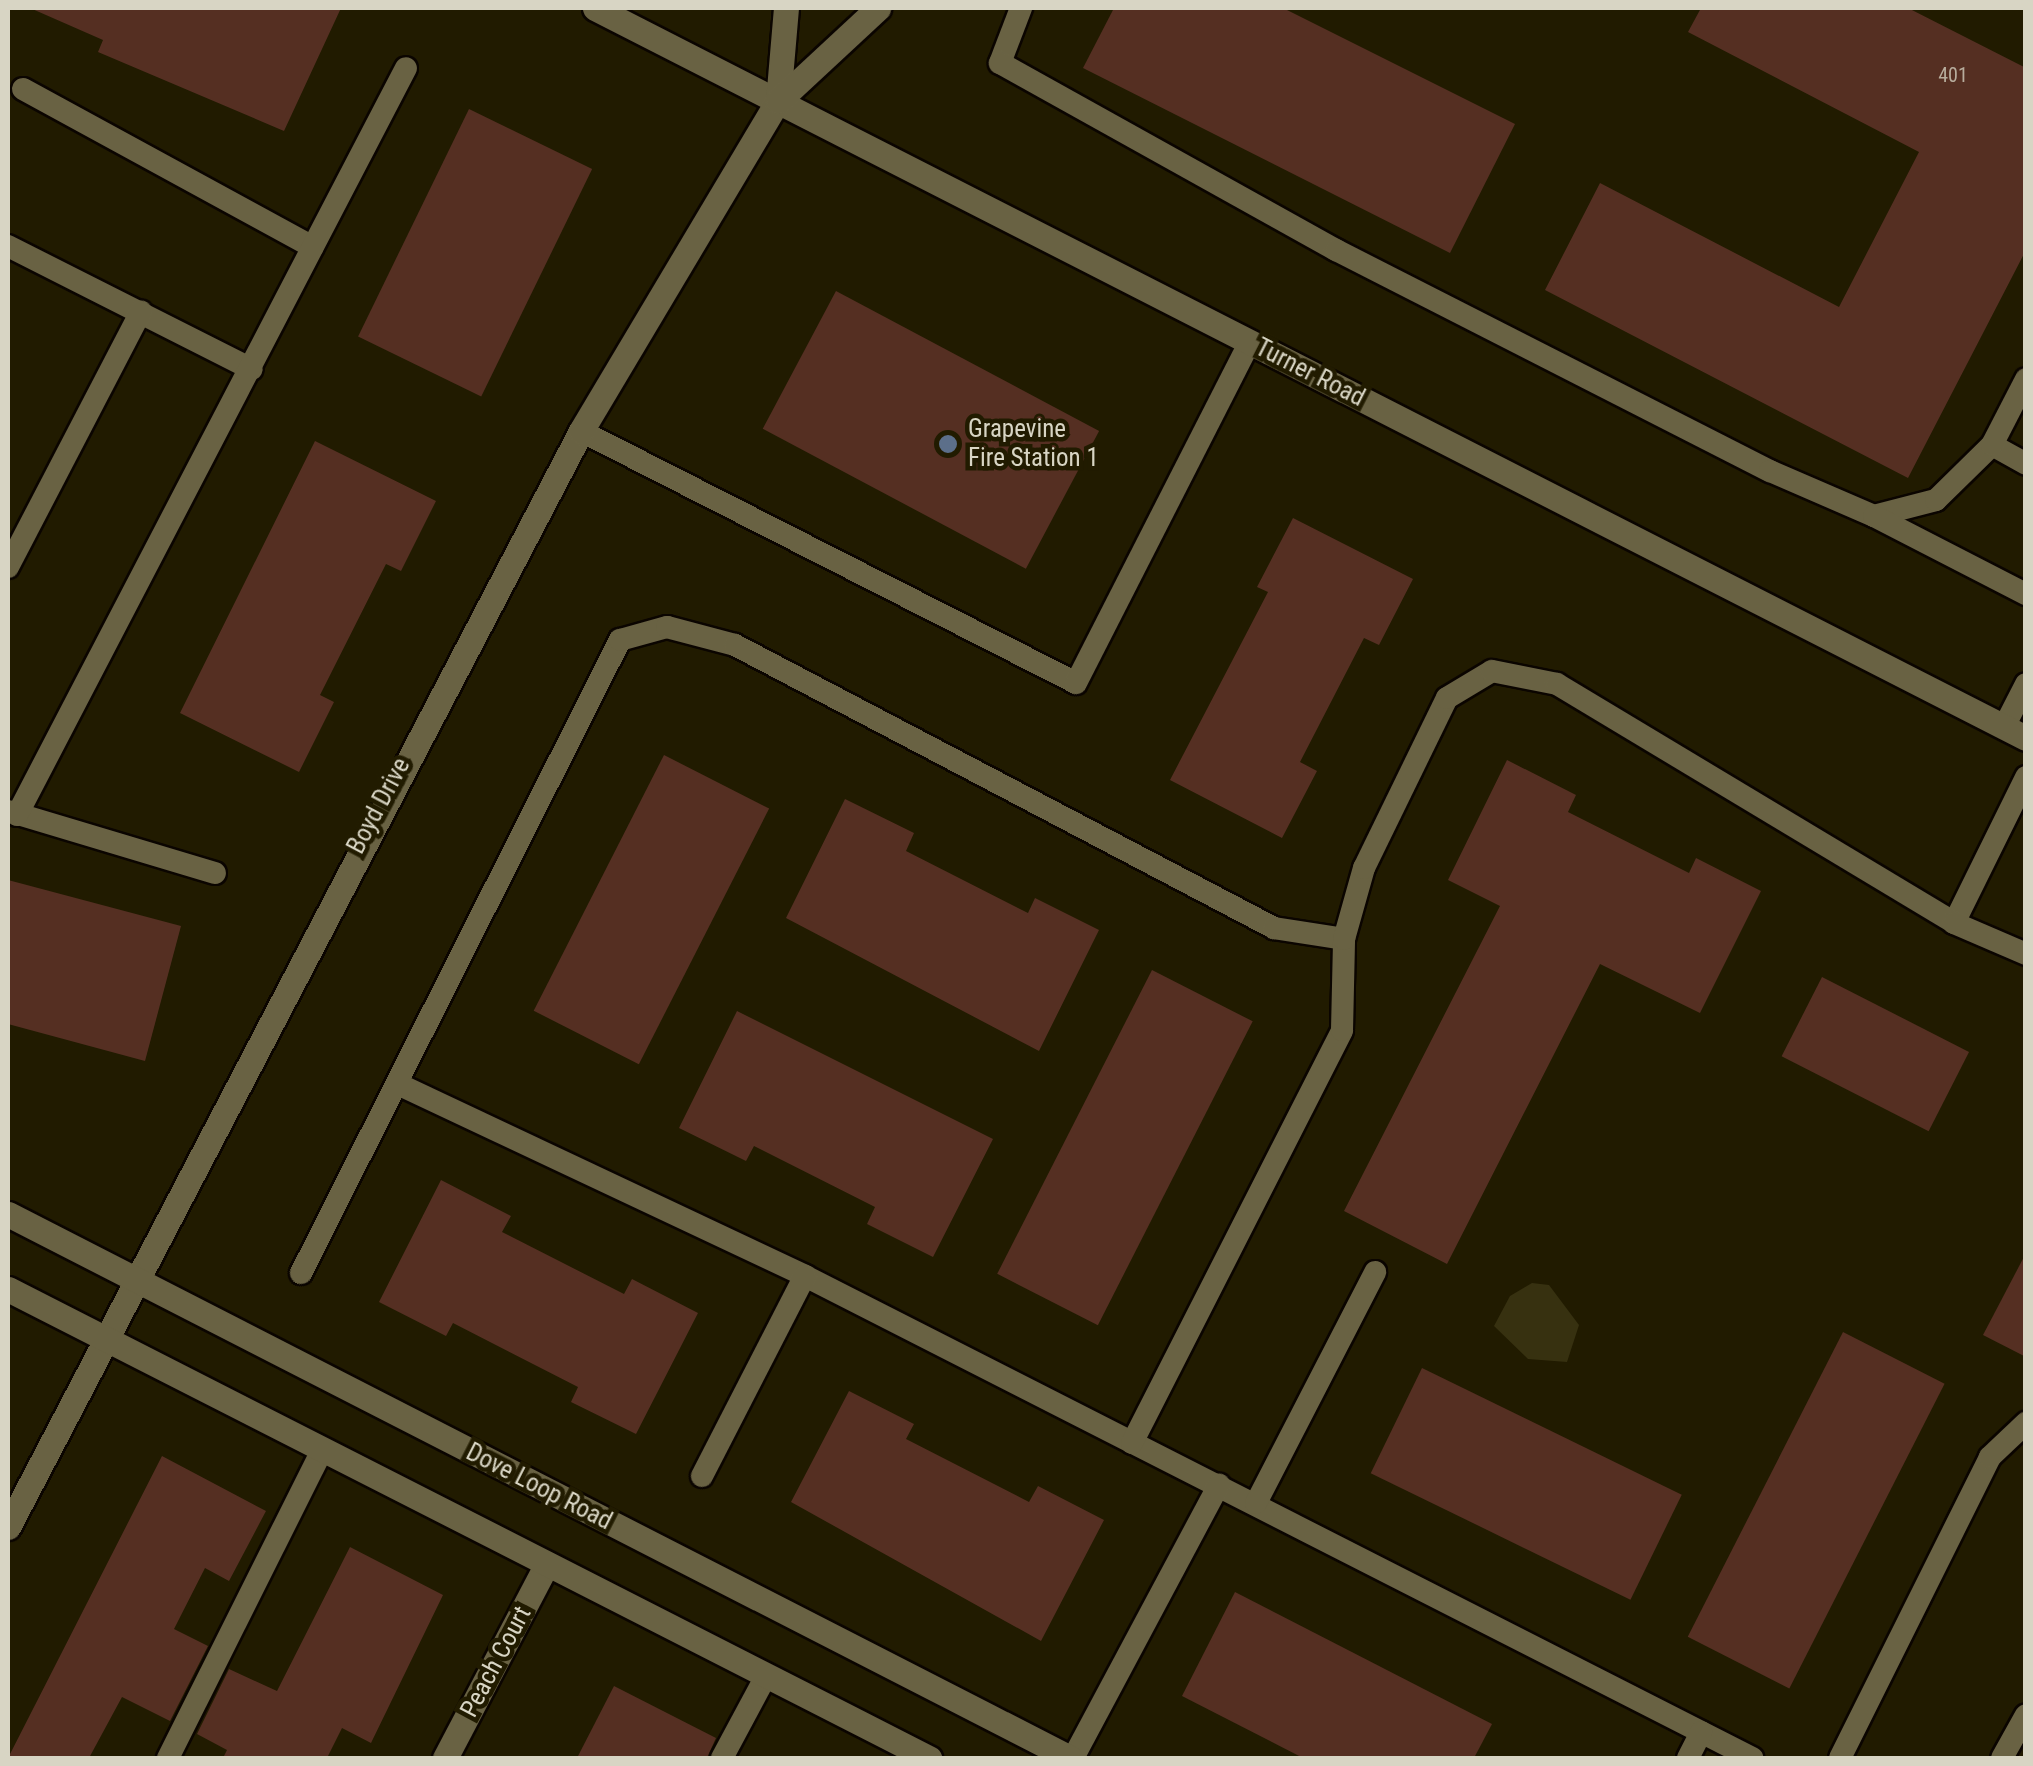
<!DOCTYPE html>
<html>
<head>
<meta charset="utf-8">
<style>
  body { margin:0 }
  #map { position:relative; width:2033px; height:1766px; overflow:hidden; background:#211b00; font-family:"Roboto Condensed",sans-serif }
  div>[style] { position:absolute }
  .green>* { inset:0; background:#373110 }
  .building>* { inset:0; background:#552f22; transform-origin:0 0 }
  .roads { filter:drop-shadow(2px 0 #0b0500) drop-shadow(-2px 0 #0b0500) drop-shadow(0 2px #0b0500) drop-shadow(0 -2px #0b0500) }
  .service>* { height:22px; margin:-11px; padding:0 11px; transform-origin:11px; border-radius:11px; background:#696243 }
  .minor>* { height:25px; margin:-12.5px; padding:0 12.5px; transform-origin:12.5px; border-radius:12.5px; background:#696243 }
  .tertiary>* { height:25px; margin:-12.5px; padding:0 12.5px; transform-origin:12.5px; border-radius:12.5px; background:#696243 }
  .secondary>* { height:25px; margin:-12.5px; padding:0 12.5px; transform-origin:12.5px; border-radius:12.5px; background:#696243 }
  .dots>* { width:28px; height:28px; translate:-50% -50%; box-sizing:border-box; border:5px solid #211b00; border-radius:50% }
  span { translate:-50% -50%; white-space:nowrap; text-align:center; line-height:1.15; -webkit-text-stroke:9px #211b00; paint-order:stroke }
  .number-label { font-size:20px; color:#b7ac9c }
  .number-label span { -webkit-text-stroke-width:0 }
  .street-label { font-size:25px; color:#d8d5c4 }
  .poi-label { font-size:25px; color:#d8d5c4 }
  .left { translate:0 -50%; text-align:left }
  .frame { position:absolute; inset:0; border:10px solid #d8d5c4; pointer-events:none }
</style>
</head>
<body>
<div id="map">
  <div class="green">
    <div style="clip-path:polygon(1532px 1283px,1549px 1285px,1579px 1325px,1567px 1362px,1528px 1359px,1494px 1326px,1510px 1296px)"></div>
  </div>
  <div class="building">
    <div style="clip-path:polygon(30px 8px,341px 8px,284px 131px,98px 52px,103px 40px)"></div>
    <div style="clip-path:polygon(1114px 8px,1283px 8px,1515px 124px,1450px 253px,1083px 68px)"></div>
    <div style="clip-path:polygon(1701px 8px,1908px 8px,2026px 68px,2026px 250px,1908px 478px,1545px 290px,1600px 183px,1839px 307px,1919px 152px,1688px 32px)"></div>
    <div style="left:469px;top:109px;width:137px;height:253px;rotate:26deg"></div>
    <div style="left:836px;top:291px;width:298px;height:156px;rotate:28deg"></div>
    <div style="clip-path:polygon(315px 441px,436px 501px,401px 571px,386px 564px,320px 695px,334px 702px,299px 772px,180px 713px)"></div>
    <div style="clip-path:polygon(1293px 518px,1413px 579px,1379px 645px,1364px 638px,1300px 762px,1317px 771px,1282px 838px,1170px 780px,1268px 592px,1257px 587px)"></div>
    <div style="left:664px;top:755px;width:118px;height:287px;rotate:27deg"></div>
    <div style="clip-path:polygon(1507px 760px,1576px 795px,1568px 812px,1689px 873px,1696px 858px,1761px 891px,1700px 1013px,1600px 964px,1447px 1264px,1344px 1211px,1500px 906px,1448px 880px)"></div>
    <div style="clip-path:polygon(845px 799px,914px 833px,906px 851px,1028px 913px,1035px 898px,1099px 930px,1039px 1051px,786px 918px)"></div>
    <div style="clip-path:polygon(8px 880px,181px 926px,145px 1061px,8px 1024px)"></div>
    <div style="left:1152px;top:970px;width:113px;height:341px;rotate:27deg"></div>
    <div style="left:1822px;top:977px;width:165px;height:89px;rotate:27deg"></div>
    <div style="clip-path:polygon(737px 1011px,993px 1139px,933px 1257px,867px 1224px,875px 1207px,754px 1146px,746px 1161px,679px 1128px)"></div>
    <div style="clip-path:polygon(441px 1180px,511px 1216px,502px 1232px,624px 1294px,632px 1279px,698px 1313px,636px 1434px,571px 1402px,578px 1387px,453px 1323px,446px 1336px,379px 1302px)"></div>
    <div style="clip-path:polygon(2026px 1253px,2026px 1357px,1983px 1335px)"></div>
    <div style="left:1843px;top:1332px;width:114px;height:342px;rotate:27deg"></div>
    <div style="left:1422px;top:1368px;width:289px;height:117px;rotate:26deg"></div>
    <div style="clip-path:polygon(849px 1391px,914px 1424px,906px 1439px,1029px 1502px,1038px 1486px,1104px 1520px,1041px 1641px,791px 1502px)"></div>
    <div style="clip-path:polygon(162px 1456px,266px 1511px,229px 1581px,205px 1568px,174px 1629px,208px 1646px,170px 1721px,122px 1697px,89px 1758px,8px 1758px)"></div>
    <div style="clip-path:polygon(350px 1547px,443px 1595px,371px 1743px,342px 1728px,327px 1758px,223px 1758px,227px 1750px,197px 1734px,229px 1669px,277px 1691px)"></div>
    <div style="clip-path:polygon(1235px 1592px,1492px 1724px,1474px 1758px,1303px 1758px,1182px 1696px)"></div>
    <div style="clip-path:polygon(614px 1686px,716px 1738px,707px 1758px,577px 1758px)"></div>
  </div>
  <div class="roads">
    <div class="service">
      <div style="left:1021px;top:8px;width:59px;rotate:110.9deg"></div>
      <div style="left:1000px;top:63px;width:385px;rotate:29.1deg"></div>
      <div style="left:1336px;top:250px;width:487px;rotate:27deg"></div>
      <div style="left:1770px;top:471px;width:113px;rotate:23.4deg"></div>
      <div style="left:1874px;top:516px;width:64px;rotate:-14.5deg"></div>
      <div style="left:1936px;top:500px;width:78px;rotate:-44.5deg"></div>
      <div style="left:1992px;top:445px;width:39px;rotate:29deg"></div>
      <div style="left:23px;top:89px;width:330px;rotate:28.6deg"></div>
      <div style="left:8px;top:246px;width:273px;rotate:26.8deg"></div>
      <div style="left:581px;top:431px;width:555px;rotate:26.98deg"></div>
      <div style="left:1076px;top:683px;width:383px;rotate:-63deg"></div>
      <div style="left:1992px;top:445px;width:74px;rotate:-62.7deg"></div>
      <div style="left:1874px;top:516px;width:171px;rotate:27.2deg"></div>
      <div style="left:8px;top:567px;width:288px;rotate:-62.5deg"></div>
      <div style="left:2004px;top:727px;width:48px;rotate:-62.9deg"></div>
      <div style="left:8px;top:811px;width:216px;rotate:16.7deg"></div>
      <div style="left:17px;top:815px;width:842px;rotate:-62.49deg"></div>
      <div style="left:1954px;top:923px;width:163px;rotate:-63.7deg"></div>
      <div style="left:402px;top:1086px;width:446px;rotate:25.2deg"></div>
      <div style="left:805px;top:1276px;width:1063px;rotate:26.97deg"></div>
      <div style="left:301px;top:1273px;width:709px;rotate:-63.25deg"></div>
      <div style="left:620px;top:640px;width:49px;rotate:-15.5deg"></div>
      <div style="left:667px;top:627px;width:70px;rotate:14.8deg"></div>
      <div style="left:735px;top:645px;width:609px;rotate:27.7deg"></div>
      <div style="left:1274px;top:928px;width:71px;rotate:8.9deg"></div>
      <div style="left:1132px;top:1443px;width:463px;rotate:-63deg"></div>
      <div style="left:1342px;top:1030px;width:91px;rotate:-88.7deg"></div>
      <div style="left:1344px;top:939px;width:74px;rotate:-74.3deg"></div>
      <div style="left:1364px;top:868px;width:189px;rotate:-64deg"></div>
      <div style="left:1447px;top:698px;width:52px;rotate:-31deg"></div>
      <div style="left:1492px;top:671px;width:66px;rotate:11.3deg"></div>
      <div style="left:1557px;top:684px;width:463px;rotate:31deg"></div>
      <div style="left:1954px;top:923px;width:78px;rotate:23.3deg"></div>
      <div style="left:702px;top:1476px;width:225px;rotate:-62.8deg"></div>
      <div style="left:1256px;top:1503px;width:260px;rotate:-62.7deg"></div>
      <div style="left:168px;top:1758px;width:339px;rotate:-63.4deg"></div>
      <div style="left:722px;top:1758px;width:93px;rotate:-61.8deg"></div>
      <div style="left:1073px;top:1758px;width:310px;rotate:-61.9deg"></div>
      <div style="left:1688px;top:1758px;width:29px;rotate:-63deg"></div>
      <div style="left:1840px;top:1758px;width:336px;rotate:-63.5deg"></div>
      <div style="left:1990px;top:1457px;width:50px;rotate:-43.4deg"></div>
      <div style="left:2002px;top:1758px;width:49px;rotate:-60.8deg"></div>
    </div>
    <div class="minor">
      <div style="left:445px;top:1758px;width:219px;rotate:-62.3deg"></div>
    </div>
    <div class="tertiary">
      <div style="left:595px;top:8px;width:1606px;rotate:27.03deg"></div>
      <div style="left:778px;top:101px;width:93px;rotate:-85.1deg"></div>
      <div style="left:8px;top:1527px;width:1237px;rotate:-62.4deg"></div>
      <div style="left:581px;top:431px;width:384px;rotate:-59.2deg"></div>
      <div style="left:778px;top:101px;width:137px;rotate:-42.9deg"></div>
    </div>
    <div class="secondary">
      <div style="left:8px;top:1214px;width:1193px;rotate:27.12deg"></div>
      <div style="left:8px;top:1289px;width:1034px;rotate:26.99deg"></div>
    </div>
  </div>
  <div class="dots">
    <div style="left:948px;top:444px;background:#5c6f8a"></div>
  </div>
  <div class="number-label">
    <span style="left:1953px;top:75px">401</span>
  </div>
  <div class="street-label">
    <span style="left:1310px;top:373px;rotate:27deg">Turner Road</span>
    <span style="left:379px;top:806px;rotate:-62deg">Boyd Drive</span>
    <span style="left:539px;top:1487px;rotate:27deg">Dove Loop Road</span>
    <span style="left:496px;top:1662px;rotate:-62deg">Peach Court</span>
  </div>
  <div class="poi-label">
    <span class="left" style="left:968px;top:444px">Grapevine<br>Fire Station 1</span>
  </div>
  <div class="frame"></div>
</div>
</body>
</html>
